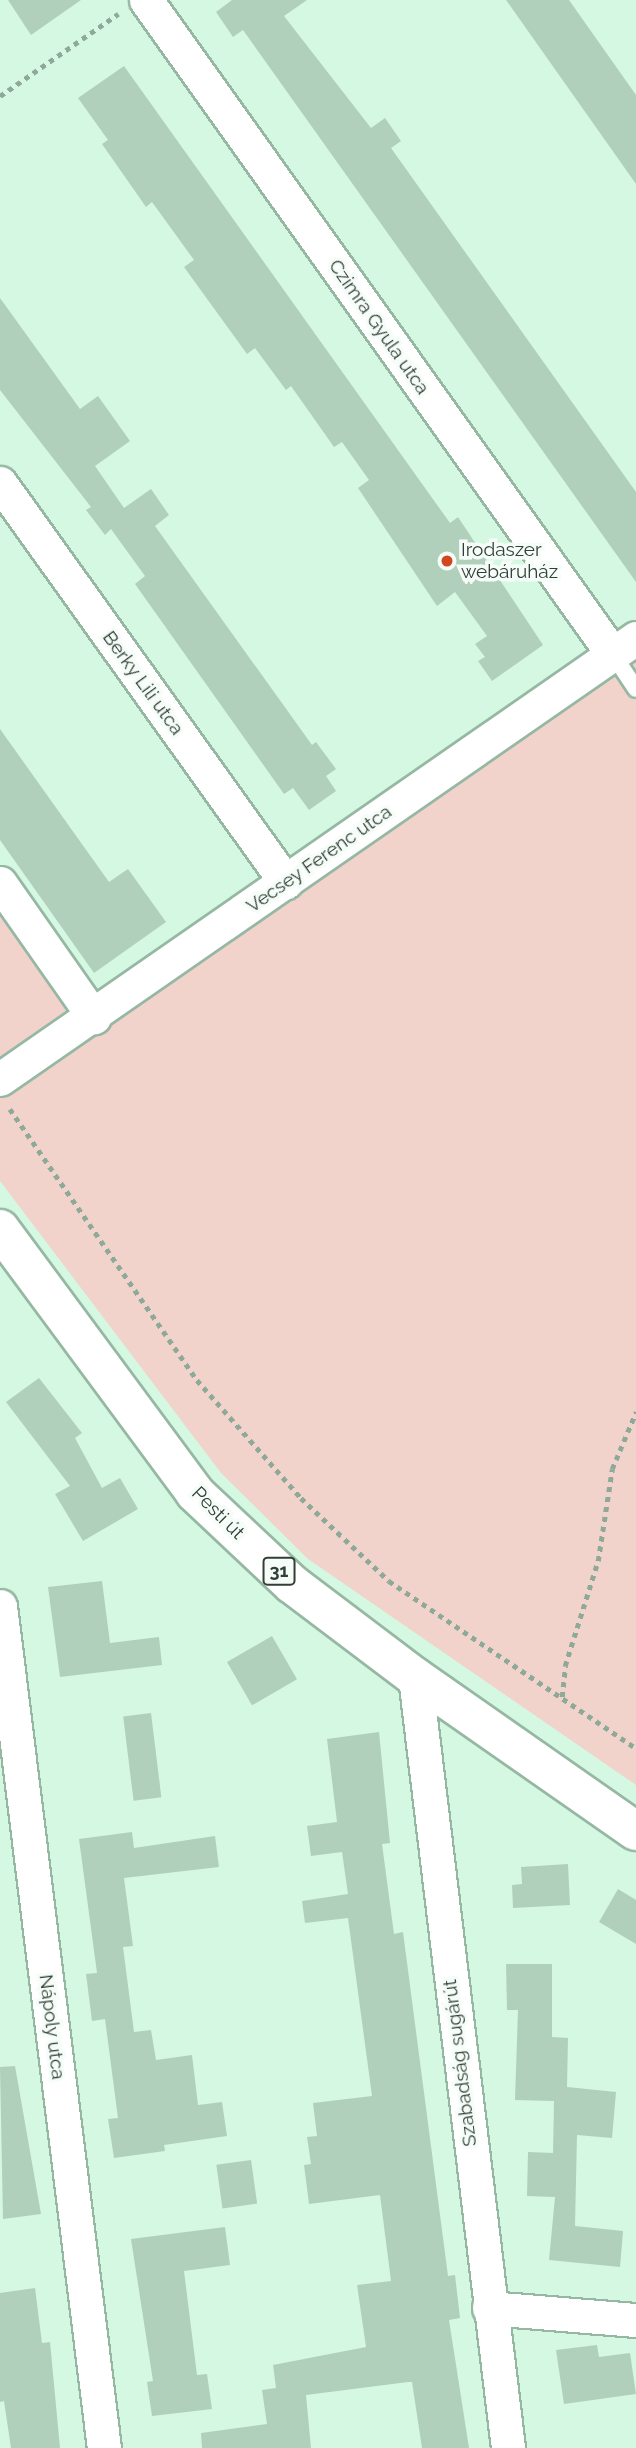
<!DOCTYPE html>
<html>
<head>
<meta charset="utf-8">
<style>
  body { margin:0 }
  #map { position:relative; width:636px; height:2448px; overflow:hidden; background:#d5f8e2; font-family:Raleway,sans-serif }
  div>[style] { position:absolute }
  .green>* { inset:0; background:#f1d3cb }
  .building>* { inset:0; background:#b0d0bc; transform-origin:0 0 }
  .path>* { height:4.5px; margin-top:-2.25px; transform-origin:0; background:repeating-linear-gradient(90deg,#8fa998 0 5px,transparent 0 10px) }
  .roads { filter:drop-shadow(2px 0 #96b8a3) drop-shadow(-2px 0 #96b8a3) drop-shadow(0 2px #96b8a3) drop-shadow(0 -2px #96b8a3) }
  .lane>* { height:16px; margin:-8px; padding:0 8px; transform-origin:8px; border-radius:8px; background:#fff }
  .street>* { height:33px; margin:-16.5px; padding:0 16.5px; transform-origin:16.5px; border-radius:16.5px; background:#fff }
  .primary>* { height:38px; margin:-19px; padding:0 19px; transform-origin:19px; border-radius:19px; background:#fff }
  .dots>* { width:19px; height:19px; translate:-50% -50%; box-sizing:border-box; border:4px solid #f6fdf9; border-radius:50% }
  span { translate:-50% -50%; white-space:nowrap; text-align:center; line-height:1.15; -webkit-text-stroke:7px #f6fdf9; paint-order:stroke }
  .shield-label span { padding:2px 5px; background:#f6fdf9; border:2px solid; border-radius:5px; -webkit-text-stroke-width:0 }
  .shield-label { font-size:18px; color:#313f36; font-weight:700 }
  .street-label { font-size:19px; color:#313f36 }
  .poi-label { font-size:19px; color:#313f36 }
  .left { translate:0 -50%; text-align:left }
</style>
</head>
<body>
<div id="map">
  <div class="green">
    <div style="clip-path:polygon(636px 638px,636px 1785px,308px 1559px,221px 1473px,0 1181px,0 883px,93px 1016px)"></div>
  </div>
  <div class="building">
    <div style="clip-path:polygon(8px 0,81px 0,31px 35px)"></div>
    <div style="clip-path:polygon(232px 0,307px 0,284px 16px,371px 128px,385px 118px,401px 141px,391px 148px,636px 492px,636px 582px,243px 30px,233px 37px,216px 12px)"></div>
    <div style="clip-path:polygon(506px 0,569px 0,636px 95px,636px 184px)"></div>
    <div style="clip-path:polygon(124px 66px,450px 523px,458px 517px,543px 645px,492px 681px,478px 661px,485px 657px,475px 644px,487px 636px,455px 592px,437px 606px,358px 488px,369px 480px,342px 442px,334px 447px,291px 386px,286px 390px,255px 348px,247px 354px,184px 267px,194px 260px,152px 202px,146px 207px,102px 144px,108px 140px,78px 98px)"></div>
    <div style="clip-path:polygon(0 298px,80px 409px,98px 396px,130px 441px,95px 466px,124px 508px,151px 489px,169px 515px,155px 526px,312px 745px,316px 742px,336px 769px,326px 776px,336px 791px,309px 810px,293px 788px,284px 794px,135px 584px,145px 576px,111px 529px,105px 535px,86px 510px,91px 507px,0 390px)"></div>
    <div style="clip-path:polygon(0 729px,109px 882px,128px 869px,166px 922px,94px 973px,0 840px)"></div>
    <div style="clip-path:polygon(39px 1378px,82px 1433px,75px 1438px,102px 1488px,120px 1478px,138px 1509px,83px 1541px,55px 1494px,70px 1486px,6px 1402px)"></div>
    <div style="clip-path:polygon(102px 1581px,110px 1643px,159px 1637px,162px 1665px,60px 1677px,48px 1587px)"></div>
    <div style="left:272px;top:1636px;width:50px;height:52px;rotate:60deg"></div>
    <div style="left:151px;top:1713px;width:85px;height:28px;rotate:83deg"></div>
    <div style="clip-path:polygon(379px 1732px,390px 1843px,382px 1844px,394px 1934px,403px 1932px,448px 2276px,455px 2275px,460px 2318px,449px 2320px,469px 2448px,422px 2448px,412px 2382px,408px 2382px,306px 2395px,311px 2448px,202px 2448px,201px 2433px,267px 2424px,262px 2390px,276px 2388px,273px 2365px,366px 2347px,357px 2285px,391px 2281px,380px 2195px,309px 2204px,304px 2165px,311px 2164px,307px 2137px,317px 2136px,313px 2103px,372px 2096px,348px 1918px,305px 1923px,302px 1901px,348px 1894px,342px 1852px,311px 1856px,307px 1826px,337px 1822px,327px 1739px)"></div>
    <div style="clip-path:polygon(132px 1832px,134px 1848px,215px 1836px,219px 1867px,124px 1878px,133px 1946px,123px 1947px,134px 2032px,151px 2030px,156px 2060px,192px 2055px,198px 2105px,222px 2102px,227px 2136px,164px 2145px,165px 2151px,114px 2158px,108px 2119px,118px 2118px,105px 2019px,92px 2021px,86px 1974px,97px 1973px,79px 1839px)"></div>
    <div style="clip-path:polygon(568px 1864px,570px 1905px,513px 1908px,512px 1885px,522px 1884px,521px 1867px)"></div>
    <div style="clip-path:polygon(618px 1889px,636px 1900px,636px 1944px,599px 1922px)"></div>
    <div style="clip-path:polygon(506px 1964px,552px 1964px,552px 2037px,568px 2038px,567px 2087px,616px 2092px,612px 2138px,577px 2135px,575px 2226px,623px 2231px,620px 2267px,549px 2260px,555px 2197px,527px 2196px,528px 2152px,553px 2153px,554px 2101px,515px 2100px,518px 2010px,507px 2010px)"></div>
    <div style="clip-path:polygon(15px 2066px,41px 2214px,3px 2219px,0 2067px)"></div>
    <div style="left:251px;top:2160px;width:44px;height:35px;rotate:82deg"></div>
    <div style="clip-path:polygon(225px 2227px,230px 2265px,184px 2271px,197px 2375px,207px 2374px,212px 2409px,152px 2416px,147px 2382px,153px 2381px,131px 2239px)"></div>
    <div style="clip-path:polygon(35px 2288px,42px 2343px,50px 2342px,60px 2448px,11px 2448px,4px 2401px,0 2402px,0 2293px)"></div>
    <div style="clip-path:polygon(597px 2345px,599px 2357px,630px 2353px,636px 2394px,564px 2404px,556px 2350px)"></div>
  </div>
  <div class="path">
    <div style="left:0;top:96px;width:144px;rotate:-34.8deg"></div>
    <div style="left:10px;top:1109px;width:329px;rotate:55.4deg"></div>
    <div style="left:197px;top:1380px;width:157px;rotate:48.6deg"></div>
    <div style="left:301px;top:1498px;width:121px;rotate:43.3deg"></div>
    <div style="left:389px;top:1581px;width:298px;rotate:34.1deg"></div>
    <div style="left:562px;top:1697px;width:31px;rotate:-84deg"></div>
    <div style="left:565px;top:1666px;width:110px;rotate:-72.6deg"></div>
    <div style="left:598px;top:1561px;width:93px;rotate:-81.3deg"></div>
    <div style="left:612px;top:1469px;width:62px;rotate:-67.2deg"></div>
  </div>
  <div class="roads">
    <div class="lane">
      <div style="left:612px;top:653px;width:43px;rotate:56.3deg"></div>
    </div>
    <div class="street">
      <div style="left:146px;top:0;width:802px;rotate:54.49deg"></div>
      <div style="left:0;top:483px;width:491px;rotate:54.4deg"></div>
      <div style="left:0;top:883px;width:164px;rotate:55deg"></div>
      <div style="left:0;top:1079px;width:774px;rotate:-34.74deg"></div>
      <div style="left:0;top:1606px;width:848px;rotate:82.96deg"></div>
      <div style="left:415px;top:1677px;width:777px;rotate:83.12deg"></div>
      <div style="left:489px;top:2308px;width:147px;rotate:4.7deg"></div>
    </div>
    <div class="primary">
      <div style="left:0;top:1229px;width:328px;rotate:53.5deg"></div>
      <div style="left:195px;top:1493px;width:133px;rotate:43.2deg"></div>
      <div style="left:292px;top:1584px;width:154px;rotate:37.1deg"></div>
      <div style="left:415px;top:1677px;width:269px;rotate:34.9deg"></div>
    </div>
  </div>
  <div class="dots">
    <div style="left:447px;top:561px;background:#d14820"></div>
  </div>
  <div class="shield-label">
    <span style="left:279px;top:1571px">31</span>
  </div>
  <div class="street-label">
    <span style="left:379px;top:327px;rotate:55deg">Czimra Gyula utca</span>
    <span style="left:143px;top:683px;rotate:54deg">Berky Lili utca</span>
    <span style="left:319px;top:859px;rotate:-35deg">Vecsey Ferenc utca</span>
    <span style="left:218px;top:1513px;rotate:45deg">Pesti út</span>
    <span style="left:52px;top:2027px;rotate:83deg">Nápoly utca</span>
    <span style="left:460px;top:2063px;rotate:-97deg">Szabadság sugárút</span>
  </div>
  <div class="poi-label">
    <span class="left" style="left:461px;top:561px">Irodaszer<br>webáruház</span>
  </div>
</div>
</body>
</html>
